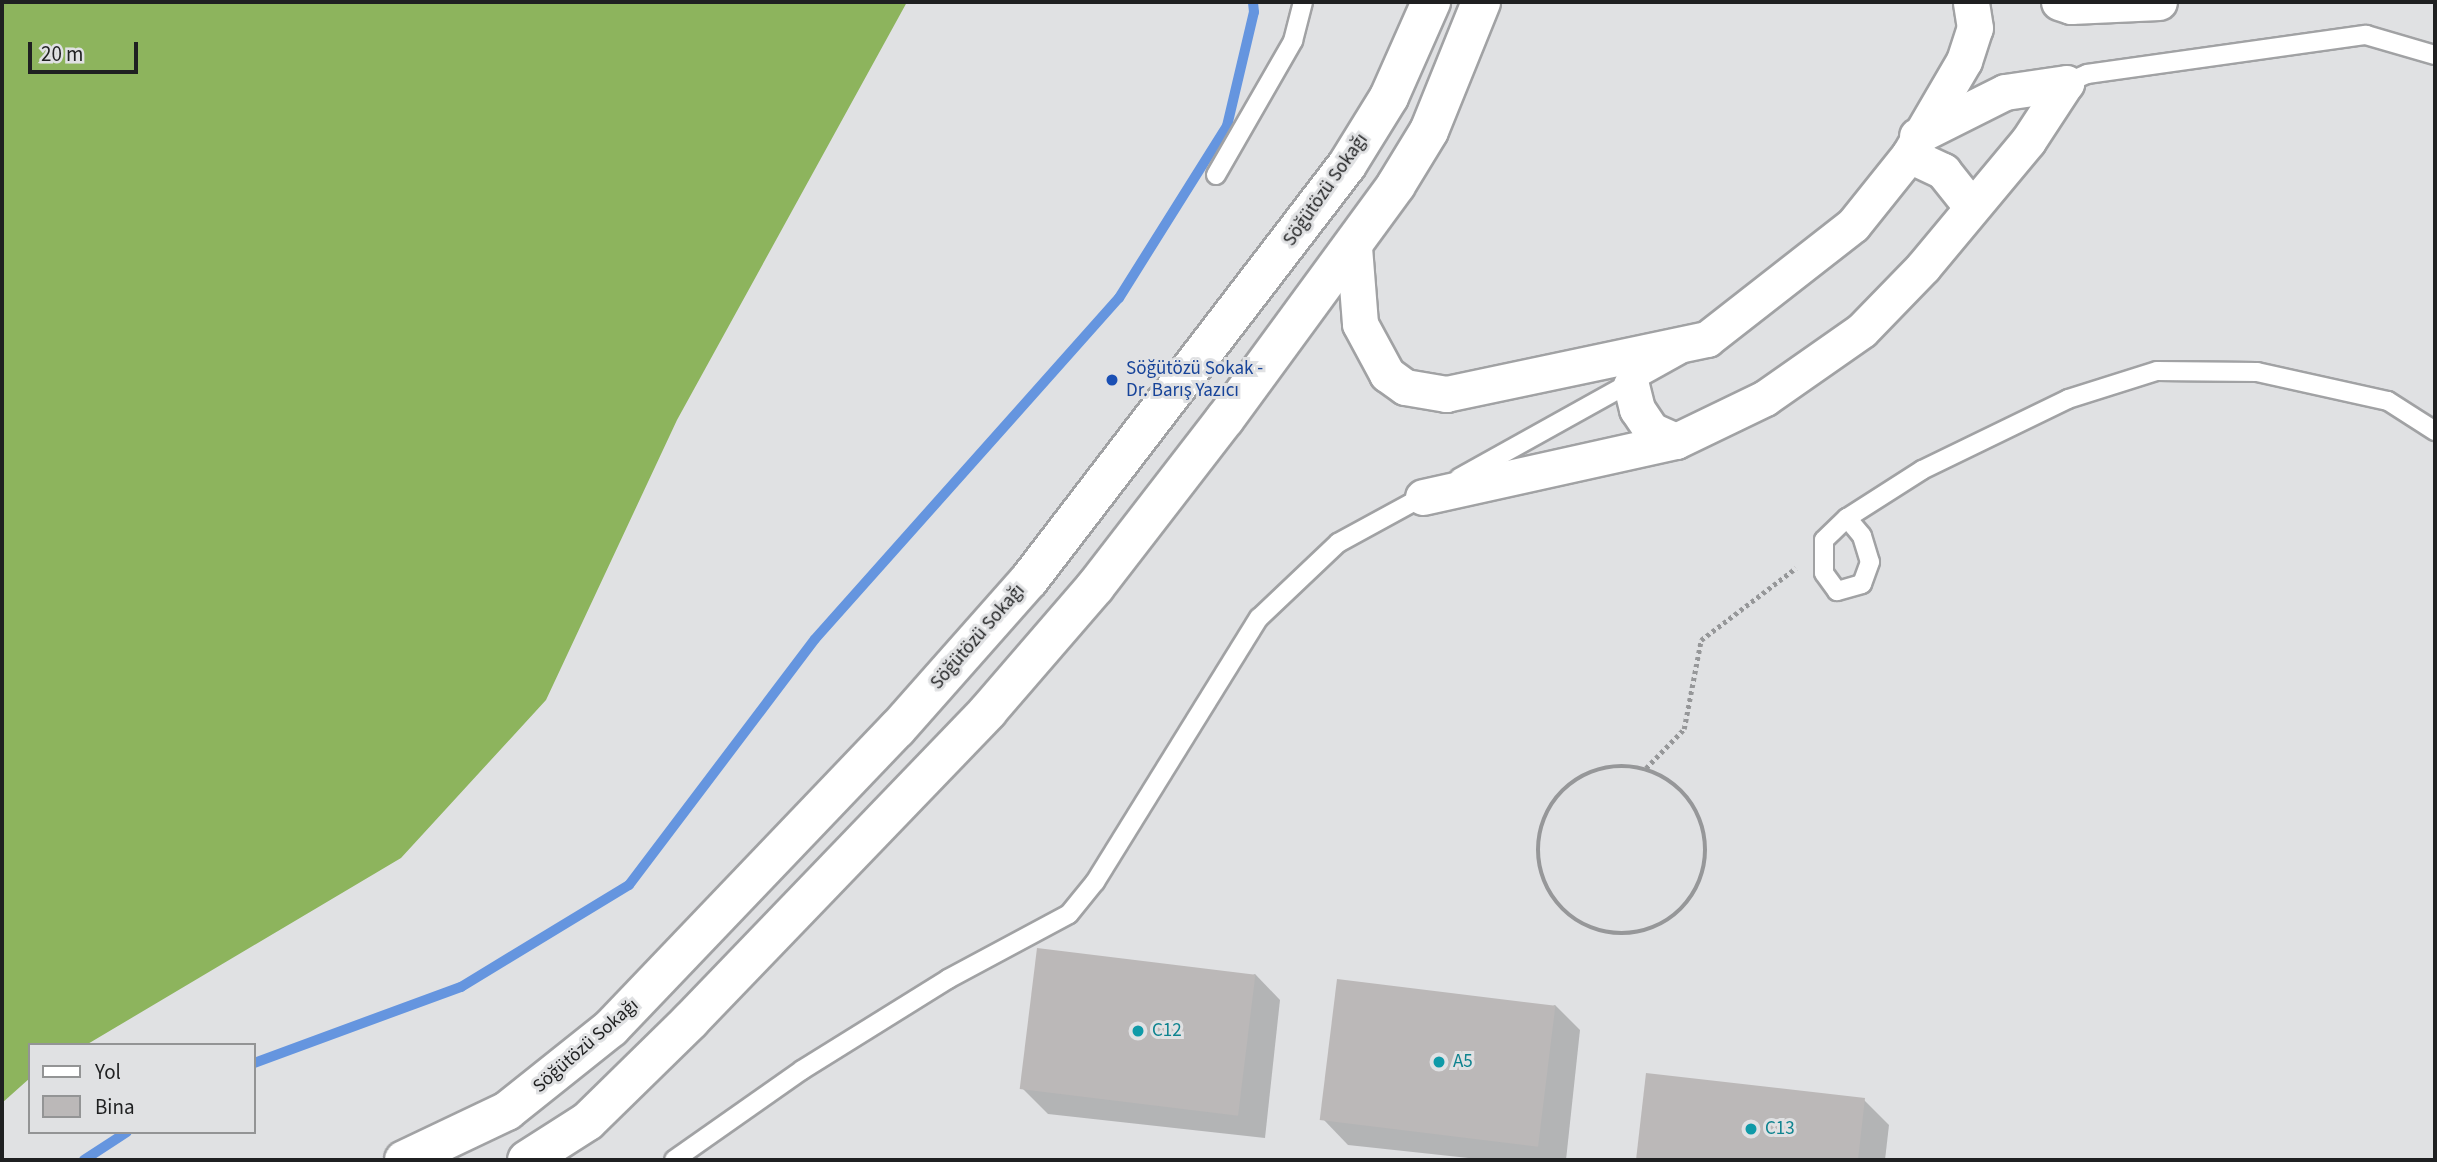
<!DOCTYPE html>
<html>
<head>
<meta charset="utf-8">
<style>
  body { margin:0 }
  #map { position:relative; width:2437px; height:1162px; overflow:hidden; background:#e0e1e3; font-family:"Source Sans 3",sans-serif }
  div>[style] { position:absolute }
  .forest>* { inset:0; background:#8db45d }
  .shadow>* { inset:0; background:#0003 }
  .stream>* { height:10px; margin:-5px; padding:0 5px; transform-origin:5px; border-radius:5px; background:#6595df }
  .building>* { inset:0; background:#bbb8b8; transform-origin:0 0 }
  .path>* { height:4.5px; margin-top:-2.25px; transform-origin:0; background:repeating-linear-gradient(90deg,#969799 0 3.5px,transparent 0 7px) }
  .path>.ring { margin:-2.25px; padding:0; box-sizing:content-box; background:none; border:4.5px solid #969799; border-radius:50% }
  .roads { filter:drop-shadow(2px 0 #a1a2a4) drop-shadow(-2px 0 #a1a2a4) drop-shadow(0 2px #a1a2a4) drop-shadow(0 -2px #a1a2a4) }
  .lane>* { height:18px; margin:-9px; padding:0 9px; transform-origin:9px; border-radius:9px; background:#fff }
  .street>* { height:35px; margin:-17.5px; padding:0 17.5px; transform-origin:17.5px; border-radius:17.5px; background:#fff }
  .secondary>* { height:38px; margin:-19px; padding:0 19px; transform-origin:19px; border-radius:19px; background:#fff }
  .dots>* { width:19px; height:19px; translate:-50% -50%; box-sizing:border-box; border:4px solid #e0e1e3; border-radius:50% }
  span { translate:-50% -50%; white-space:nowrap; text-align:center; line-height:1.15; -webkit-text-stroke:6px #e0e1e3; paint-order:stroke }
  .street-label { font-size:19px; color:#1f2021 }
  .transit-label { font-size:19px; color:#164399 }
  .left { translate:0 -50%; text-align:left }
  .culture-label { font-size:19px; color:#0d838f }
  .frame { position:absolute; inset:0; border:4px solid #1f2021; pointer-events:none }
  .legend { position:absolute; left:28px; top:1043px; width:228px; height:91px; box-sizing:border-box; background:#e0e1e3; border:2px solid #939495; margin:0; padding:9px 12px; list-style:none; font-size:21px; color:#1f2021 }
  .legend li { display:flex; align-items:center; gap:14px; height:35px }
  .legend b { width:35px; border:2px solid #939495 }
  .scale { position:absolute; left:28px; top:42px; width:110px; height:32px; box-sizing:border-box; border:4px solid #1f2021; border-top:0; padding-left:9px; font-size:21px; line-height:24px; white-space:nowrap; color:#1f2021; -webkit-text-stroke:5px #e0e1e3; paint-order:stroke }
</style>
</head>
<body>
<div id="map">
  <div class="forest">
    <div style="clip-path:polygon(2px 2px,907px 2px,677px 420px,546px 700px,401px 858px,86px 1045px,30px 1045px,30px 1078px,2px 1103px)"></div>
  </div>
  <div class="shadow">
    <div style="clip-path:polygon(1255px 974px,1280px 1000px,1265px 1138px,1048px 1114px,1023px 1089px)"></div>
    <div style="clip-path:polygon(1555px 1005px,1580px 1030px,1566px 1160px,1487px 1160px,1348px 1145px,1323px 1119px)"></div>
    <div style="clip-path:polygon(1647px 1075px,1864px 1100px,1889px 1125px,1885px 1160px,1638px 1160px)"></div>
    <div style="clip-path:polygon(1947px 1158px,1969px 1160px,1947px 1160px)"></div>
  </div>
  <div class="stream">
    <div style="left:254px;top:1063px;width:221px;rotate:-20.2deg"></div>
    <div style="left:461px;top:987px;width:197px;rotate:-31.3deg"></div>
    <div style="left:629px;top:885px;width:308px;rotate:-52.9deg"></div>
    <div style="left:815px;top:639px;width:457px;rotate:-48.3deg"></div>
    <div style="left:1119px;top:298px;width:203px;rotate:-57.9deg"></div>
    <div style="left:1227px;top:126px;width:117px;rotate:-76.7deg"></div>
    <div style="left:1254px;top:12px;width:10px;rotate:-96deg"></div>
    <div style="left:84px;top:1160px;width:51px;rotate:-33.1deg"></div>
  </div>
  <div class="building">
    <div style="left:1037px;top:948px;width:220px;height:142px;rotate:7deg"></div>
    <div style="left:1337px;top:979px;width:220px;height:142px;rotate:7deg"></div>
    <div style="clip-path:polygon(1646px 1073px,1865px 1098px,1858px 1160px,1636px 1160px)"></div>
  </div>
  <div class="path">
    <div class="ring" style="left:1538px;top:766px;width:163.5px;height:163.5px"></div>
    <div style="left:1646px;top:768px;width:54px;rotate:-45.7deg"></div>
    <div style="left:1684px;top:729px;width:91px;rotate:-79.2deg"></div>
    <div style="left:1701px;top:640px;width:119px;rotate:-37.2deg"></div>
  </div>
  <div class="roads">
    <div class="lane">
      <div style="left:2066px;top:83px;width:23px;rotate:-23deg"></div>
      <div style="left:2087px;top:74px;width:282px;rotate:-8deg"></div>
      <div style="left:2366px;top:35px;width:72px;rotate:16.2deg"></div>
      <div style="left:1216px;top:175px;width:155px;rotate:-60.1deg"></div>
      <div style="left:1293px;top:41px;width:40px;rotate:-75.6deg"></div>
      <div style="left:1459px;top:478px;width:255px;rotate:-29.1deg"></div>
      <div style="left:1847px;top:518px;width:23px;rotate:50deg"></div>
      <div style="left:1862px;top:536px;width:27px;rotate:73deg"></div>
      <div style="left:1870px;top:562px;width:23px;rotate:110deg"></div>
      <div style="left:1862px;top:584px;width:26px;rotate:164deg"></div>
      <div style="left:1837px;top:591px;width:22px;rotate:-126deg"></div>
      <div style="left:1824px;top:573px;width:33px;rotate:-90deg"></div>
      <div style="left:1824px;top:540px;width:32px;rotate:-44deg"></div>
      <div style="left:1847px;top:518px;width:89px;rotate:-32.6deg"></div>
      <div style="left:1922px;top:470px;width:162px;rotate:-25.9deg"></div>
      <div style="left:2068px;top:399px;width:93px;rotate:-17.5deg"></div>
      <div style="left:2157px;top:371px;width:100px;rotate:0.6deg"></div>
      <div style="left:2257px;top:372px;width:134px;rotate:12.5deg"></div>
      <div style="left:2388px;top:401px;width:56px;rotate:32.6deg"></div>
      <div style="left:674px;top:1160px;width:156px;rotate:-35.1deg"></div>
      <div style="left:802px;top:1070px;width:172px;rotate:-31.9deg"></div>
      <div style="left:948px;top:979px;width:137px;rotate:-28.2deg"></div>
      <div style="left:1069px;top:914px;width:41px;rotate:-50.9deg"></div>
      <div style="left:1095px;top:882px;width:311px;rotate:-58.2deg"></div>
      <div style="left:1259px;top:618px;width:109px;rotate:-43.5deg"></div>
      <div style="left:1338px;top:543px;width:102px;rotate:-28.6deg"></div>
    </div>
    <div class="street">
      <div style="left:2059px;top:2px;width:13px;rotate:18deg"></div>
      <div style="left:2071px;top:6px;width:88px;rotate:-2.6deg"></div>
      <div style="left:1917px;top:136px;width:98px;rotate:-26.6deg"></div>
      <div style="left:2005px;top:92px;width:62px;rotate:-8.4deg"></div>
      <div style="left:1909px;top:155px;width:38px;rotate:25deg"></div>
      <div style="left:1943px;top:171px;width:43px;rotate:51.5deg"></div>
      <div style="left:1354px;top:247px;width:77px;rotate:85.5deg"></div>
      <div style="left:1360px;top:324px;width:57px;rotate:61.6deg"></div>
      <div style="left:1387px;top:374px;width:22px;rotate:36deg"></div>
      <div style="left:1405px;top:387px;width:42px;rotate:9.7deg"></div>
      <div style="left:1446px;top:394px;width:267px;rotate:-11.9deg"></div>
      <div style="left:1707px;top:339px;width:185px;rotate:-38deg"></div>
      <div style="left:1853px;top:225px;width:90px;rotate:-51.3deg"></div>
      <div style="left:1909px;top:155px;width:109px;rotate:-59.7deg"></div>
      <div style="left:1964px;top:61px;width:35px;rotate:-72deg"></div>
      <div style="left:1975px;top:28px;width:26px;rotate:-99deg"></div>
      <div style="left:1631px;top:385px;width:25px;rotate:76deg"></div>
      <div style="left:1637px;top:409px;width:25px;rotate:56deg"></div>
      <div style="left:1651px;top:430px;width:27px;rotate:24deg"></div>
      <div style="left:1423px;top:497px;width:259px;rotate:-12.5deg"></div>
      <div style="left:1676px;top:441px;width:99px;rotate:-25.8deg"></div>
      <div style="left:1765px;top:398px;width:118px;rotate:-35deg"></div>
      <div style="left:1862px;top:330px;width:88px;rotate:-45.9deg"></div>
      <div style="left:1923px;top:267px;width:164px;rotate:-50.2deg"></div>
      <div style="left:2028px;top:141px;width:69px;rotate:-56.8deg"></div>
    </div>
    <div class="secondary">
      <div style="left:404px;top:1160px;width:114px;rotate:-25.4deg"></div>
      <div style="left:507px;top:1111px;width:133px;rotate:-38.6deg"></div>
      <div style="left:611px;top:1028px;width:414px;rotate:-46.3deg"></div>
      <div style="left:897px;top:729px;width:199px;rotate:-48.5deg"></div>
      <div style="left:1029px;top:580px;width:523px;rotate:-52.54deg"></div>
      <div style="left:1347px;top:165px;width:80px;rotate:-58.3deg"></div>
      <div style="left:1389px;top:97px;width:104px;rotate:-66.1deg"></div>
      <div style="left:527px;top:1160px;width:72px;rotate:-32.6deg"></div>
      <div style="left:588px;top:1121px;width:143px;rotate:-44.4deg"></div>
      <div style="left:690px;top:1021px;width:430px;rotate:-46.1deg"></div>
      <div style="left:988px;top:711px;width:164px;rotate:-49.2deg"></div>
      <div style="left:1095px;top:587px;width:212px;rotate:-52.3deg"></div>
      <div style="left:1225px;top:419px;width:290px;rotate:-53.8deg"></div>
      <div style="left:1396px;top:185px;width:63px;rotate:-58.6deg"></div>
      <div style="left:1429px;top:131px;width:139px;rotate:-68deg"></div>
    </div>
  </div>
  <div class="dots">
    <div style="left:1112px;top:380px;background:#1a4fb4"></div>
    <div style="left:1138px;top:1031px;background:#0f9aa8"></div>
    <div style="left:1439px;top:1062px;background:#0f9aa8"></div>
    <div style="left:1751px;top:1129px;background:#0f9aa8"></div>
  </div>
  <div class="street-label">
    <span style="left:1326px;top:190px;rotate:-55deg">Söğütözü Sokağı</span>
    <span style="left:978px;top:637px;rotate:-49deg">Söğütözü Sokağı</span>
    <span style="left:586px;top:1046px;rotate:-41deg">Söğütözü Sokağı</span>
  </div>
  <div class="transit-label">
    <span class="left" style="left:1126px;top:380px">Söğütözü Sokak -<br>Dr. Barış Yazıcı</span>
  </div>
  <div class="culture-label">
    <span class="left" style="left:1152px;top:1031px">C12</span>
    <span class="left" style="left:1453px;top:1062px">A5</span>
    <span class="left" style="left:1765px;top:1129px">C13</span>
  </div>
  <div class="frame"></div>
  <ul class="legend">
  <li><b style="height:9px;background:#fff"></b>Yol</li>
  <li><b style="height:19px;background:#bbb8b8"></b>Bina</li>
  </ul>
  <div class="scale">20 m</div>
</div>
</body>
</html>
